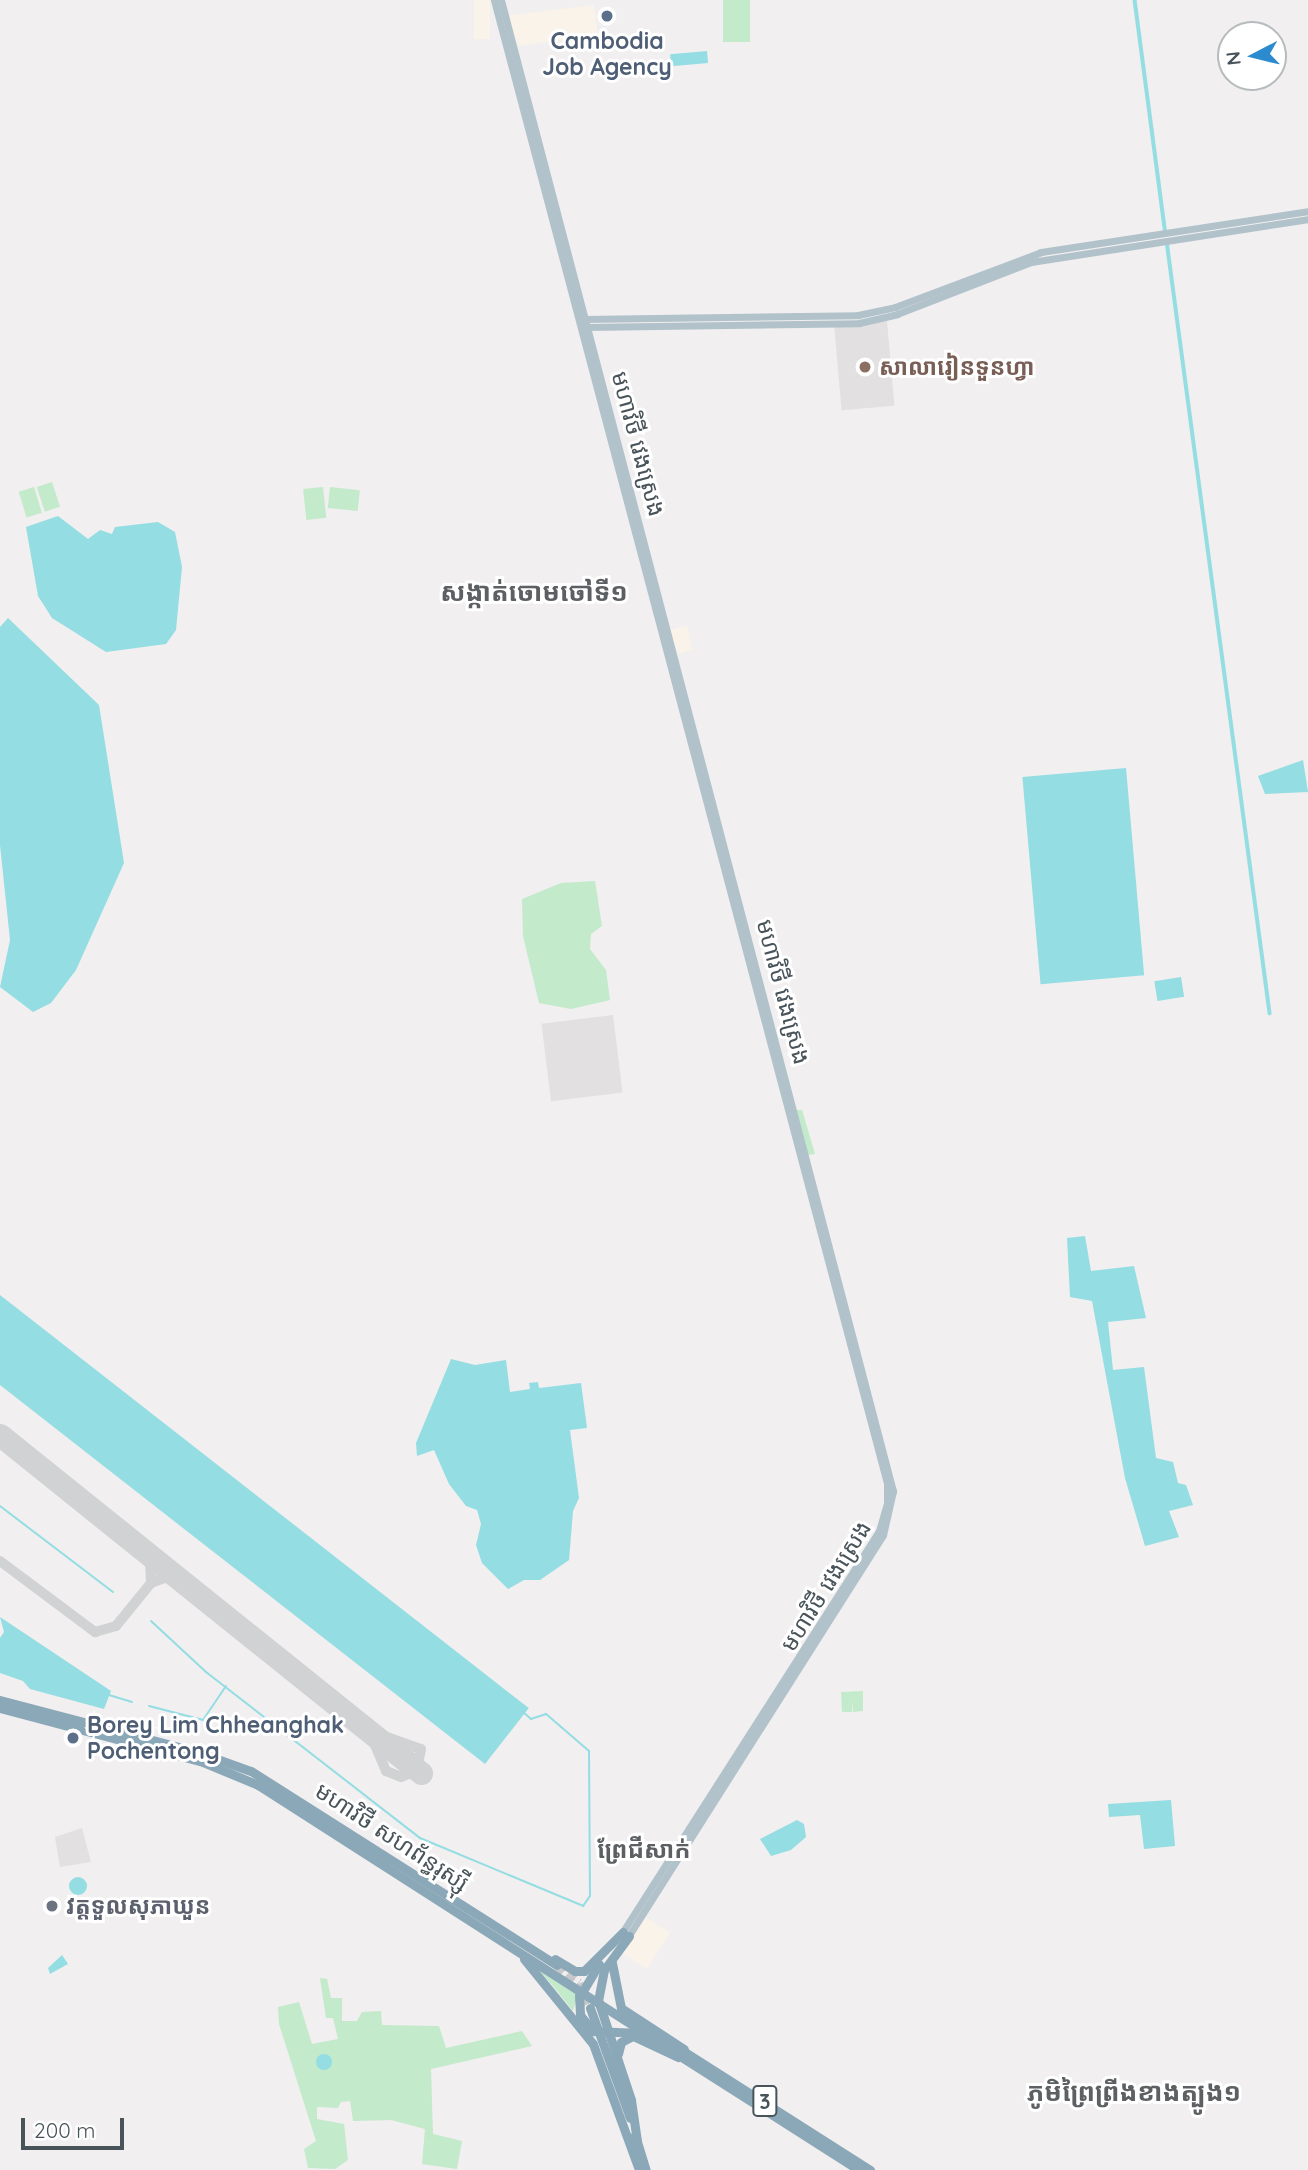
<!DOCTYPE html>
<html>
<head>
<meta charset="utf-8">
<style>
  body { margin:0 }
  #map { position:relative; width:1308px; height:2170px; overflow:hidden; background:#f1efef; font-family:Quicksand,"Noto Sans Khmer",sans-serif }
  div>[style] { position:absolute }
  .commercial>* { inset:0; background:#faf3ea; transform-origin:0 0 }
  .education>* { inset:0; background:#e2e0e0; transform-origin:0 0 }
  .green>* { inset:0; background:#c2eacb; transform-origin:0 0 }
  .water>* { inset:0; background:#93dde3; transform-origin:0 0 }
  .round { border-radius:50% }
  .stream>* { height:2px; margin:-1px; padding:0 1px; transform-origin:1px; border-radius:1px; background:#93dde3 }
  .canal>* { height:3.5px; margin:-1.75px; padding:0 1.75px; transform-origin:1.75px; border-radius:1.75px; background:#93dde3 }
  .taxiway>* { height:10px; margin:-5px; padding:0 5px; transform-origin:5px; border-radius:5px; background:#d1d2d4 }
  .runway>* { height:23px; margin:-11.5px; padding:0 11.5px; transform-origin:11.5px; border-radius:11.5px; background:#d1d2d4 }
  .highway-tunnel>* { height:9px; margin-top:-4.5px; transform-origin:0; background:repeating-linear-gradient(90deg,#c7c8ca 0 9px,transparent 0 13.5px) }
  .major>* { height:7px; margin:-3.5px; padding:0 3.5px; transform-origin:3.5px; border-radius:3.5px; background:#b1c2cb }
  .highway>* { height:9px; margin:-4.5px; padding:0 4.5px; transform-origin:4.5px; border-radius:4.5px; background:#8ba8b8 }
  .dots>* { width:19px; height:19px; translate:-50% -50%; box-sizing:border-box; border:4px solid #fff; border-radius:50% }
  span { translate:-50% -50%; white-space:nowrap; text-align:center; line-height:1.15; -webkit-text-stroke:6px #fff; paint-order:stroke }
  .shield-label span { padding:2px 5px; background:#fff; border:2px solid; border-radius:5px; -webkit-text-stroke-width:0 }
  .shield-label { font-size:21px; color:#49545a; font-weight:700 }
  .service-label { font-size:23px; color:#4e5e75; font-weight:700 }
  .left { translate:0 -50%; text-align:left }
  .education-label { font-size:23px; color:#785e54; font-weight:700 }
  .street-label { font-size:23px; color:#49545a }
  .worship-label { font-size:23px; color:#5b616d; font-weight:700 }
  .neighbourhood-label { font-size:24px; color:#5c6063; font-weight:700 }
  .quarter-label { font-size:26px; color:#5c6063; font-weight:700 }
  .north { position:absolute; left:1217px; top:21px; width:70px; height:70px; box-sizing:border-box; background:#fff; border:2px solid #b6bbbd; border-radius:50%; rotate:263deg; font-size:19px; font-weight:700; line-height:28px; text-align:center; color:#49545a }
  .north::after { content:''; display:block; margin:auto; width:24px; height:32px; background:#2c8ace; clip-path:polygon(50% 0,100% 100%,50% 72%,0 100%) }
  .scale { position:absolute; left:21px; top:2118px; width:103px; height:32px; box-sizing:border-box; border:4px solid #49545a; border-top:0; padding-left:9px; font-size:21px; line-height:24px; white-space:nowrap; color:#49545a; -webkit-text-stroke:5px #fff; paint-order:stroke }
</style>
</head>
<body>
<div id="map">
  <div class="commercial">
    <div style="left:474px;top:0;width:16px;height:39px"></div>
    <div style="left:594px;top:5px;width:31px;height:85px;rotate:83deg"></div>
    <div style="left:687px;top:626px;width:25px;height:20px;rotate:78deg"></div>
    <div style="left:644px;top:1916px;width:31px;height:43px;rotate:33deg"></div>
  </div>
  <div class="education">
    <div style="left:887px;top:321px;width:85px;height:53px;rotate:85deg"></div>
    <div style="left:613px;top:1015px;width:78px;height:72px;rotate:83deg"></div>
    <div style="clip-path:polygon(82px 1828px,91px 1862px,60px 1867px,55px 1837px)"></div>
  </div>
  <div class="green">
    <div style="left:723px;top:0;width:27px;height:42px"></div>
    <div style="left:52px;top:482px;width:26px;height:16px;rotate:72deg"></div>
    <div style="left:34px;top:487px;width:27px;height:16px;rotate:73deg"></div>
    <div style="left:323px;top:487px;width:31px;height:20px;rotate:84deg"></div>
    <div style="left:330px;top:487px;width:30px;height:21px;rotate:6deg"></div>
    <div style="clip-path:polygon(595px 881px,602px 926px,591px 934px,590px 949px,606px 970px,610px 1000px,571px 1009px,539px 1003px,523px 936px,522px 899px,561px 883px)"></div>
    <div style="clip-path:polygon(796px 1110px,802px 1110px,815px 1154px,808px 1155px)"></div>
    <div style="clip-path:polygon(863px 1691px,863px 1711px,853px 1712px,852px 1700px,852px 1712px,842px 1712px,841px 1692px)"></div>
    <div style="clip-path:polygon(531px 1962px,578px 1993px,573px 2011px,553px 1986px)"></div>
    <div style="clip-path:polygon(320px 1978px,327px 1979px,331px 1998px,342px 1998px,342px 2021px,357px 2021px,362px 2012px,381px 2011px,382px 2025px,439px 2026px,446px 2048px,522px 2031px,532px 2046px,431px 2069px,433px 2134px,462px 2141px,457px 2169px,422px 2164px,425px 2129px,391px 2120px,353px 2121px,350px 2101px,341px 2102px,338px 2108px,317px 2107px,317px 2119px,344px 2124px,348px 2160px,335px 2169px,308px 2168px,304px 2149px,316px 2141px,279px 2024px,278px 2007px,299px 2002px,312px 2044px,338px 2039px,333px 2018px,326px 2018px)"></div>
  </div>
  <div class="water">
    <div style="left:707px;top:51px;width:12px;height:37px;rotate:85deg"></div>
    <div style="clip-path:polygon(58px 516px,88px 539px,100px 530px,112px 534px,115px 527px,158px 522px,175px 532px,182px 567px,176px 630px,166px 644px,106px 652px,52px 618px,38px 596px,26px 527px)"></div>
    <div style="clip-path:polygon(8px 618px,99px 705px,124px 863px,76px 970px,51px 1003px,33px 1012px,0 987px,10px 940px,0 845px,0 627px)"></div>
    <div style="clip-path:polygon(1303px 760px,1308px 792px,1265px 794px,1258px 776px)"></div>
    <div style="left:1126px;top:768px;width:208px;height:104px;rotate:85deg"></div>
    <div style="left:1181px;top:977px;width:20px;height:27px;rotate:81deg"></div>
    <div style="clip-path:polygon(1085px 1236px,1091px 1271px,1134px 1266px,1146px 1318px,1108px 1322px,1113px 1370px,1144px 1367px,1156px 1458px,1173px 1462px,1178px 1483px,1186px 1485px,1193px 1505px,1169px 1511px,1179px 1537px,1145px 1546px,1125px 1478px,1092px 1301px,1070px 1297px,1067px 1238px)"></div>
    <div style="left:0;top:1295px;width:671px;height:71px;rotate:38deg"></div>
    <div style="clip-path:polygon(451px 1359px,475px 1365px,506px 1360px,510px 1392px,530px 1389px,529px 1383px,538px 1382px,539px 1388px,581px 1383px,587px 1428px,570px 1430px,579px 1498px,573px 1511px,569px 1560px,540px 1580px,524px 1580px,508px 1589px,482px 1563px,476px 1545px,481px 1524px,477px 1510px,466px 1506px,449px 1484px,434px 1450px,417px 1456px,416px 1443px)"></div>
    <div style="clip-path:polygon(0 1617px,111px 1691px,104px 1709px,30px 1689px,23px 1681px,0 1673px,0 1638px,4px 1632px)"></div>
    <div style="clip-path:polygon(1171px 1800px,1175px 1846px,1144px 1849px,1140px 1815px,1109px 1817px,1108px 1804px)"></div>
    <div style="clip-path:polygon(797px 1820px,804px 1824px,806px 1837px,791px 1850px,771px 1856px,760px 1839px)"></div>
    <div class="round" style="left:69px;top:1877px;width:18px;height:18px"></div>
    <div style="clip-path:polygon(62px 1955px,68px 1964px,50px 1974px,48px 1968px)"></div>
    <div class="round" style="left:316px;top:2054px;width:16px;height:16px"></div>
  </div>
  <div class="stream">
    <div style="left:0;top:1506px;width:142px;rotate:37.3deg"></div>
    <div style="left:151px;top:1621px;width:75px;rotate:42.8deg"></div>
    <div style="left:206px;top:1672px;width:271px;rotate:37.8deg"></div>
    <div style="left:420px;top:1838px;width:177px;rotate:22.6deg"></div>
    <div style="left:583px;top:1906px;width:12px;rotate:-55deg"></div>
    <div style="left:590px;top:1896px;width:145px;rotate:-90.4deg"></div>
    <div style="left:589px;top:1751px;width:57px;rotate:-139.3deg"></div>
    <div style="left:546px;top:1714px;width:16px;rotate:162deg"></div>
    <div style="left:531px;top:1719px;width:9px;rotate:-139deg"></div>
    <div style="left:109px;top:1695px;width:24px;rotate:17deg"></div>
    <div style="left:149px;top:1706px;width:56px;rotate:14.5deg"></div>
    <div style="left:203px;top:1720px;width:41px;rotate:-55.9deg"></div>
  </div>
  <div class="canal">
    <div style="left:1135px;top:0;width:236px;rotate:82.5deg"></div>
    <div style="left:1167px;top:241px;width:779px;rotate:82.4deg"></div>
  </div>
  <div class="taxiway">
    <div style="left:150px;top:1556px;width:27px;rotate:88deg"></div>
    <div style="left:0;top:1561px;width:119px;rotate:36.8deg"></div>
    <div style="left:95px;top:1632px;width:22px;rotate:-16deg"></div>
    <div style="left:116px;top:1626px;width:55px;rotate:-50.9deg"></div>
    <div style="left:151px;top:1583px;width:14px;rotate:-21deg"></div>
    <div style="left:164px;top:1578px;width:17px;rotate:7deg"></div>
    <div style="left:367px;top:1730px;width:57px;rotate:19.4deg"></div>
    <div style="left:421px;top:1749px;width:21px;rotate:101deg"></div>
    <div style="left:417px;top:1770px;width:17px;rotate:156deg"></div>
    <div style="left:401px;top:1777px;width:16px;rotate:-158deg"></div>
    <div style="left:386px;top:1771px;width:41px;rotate:-112.8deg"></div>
  </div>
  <div class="runway">
    <div style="left:0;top:1435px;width:540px;rotate:38.76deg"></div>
  </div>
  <div class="highway-tunnel">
    <div style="left:557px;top:1965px;width:28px;rotate:39deg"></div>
    <div style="left:579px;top:1983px;width:27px;rotate:66deg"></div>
  </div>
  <div class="major">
    <div style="left:494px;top:0;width:1534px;rotate:75.16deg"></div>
    <div style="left:887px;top:1483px;width:20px;rotate:90deg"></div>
    <div style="left:887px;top:1503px;width:29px;rotate:106deg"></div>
    <div style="left:879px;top:1531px;width:476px;rotate:122.6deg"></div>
    <div style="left:501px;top:0;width:1542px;rotate:75.27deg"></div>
    <div style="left:893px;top:1491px;width:45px;rotate:102.8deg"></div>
    <div style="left:883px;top:1535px;width:475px;rotate:122.4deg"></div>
    <div style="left:583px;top:319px;width:275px;rotate:-0.8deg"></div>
    <div style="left:858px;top:315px;width:38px;rotate:-12deg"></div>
    <div style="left:895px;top:307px;width:156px;rotate:-20.6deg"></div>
    <div style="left:1041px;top:252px;width:270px;rotate:-8.7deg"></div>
    <div style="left:585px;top:327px;width:274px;rotate:-0.8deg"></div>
    <div style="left:859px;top:323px;width:39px;rotate:-13deg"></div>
    <div style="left:897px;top:314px;width:144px;rotate:-21.2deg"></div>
    <div style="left:1031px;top:262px;width:280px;rotate:-8.8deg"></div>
  </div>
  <div class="highway">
    <div style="left:0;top:1700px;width:202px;rotate:14.7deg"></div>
    <div style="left:195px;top:1751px;width:59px;rotate:19.7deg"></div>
    <div style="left:251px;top:1771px;width:362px;rotate:32.4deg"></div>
    <div style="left:0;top:1708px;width:210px;rotate:14.9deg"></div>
    <div style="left:203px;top:1762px;width:60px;rotate:22.7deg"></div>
    <div style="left:258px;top:1785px;width:510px;rotate:32.66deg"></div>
    <div style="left:629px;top:1936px;width:42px;rotate:126.3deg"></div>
    <div style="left:604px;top:1970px;width:31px;rotate:101deg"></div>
    <div style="left:598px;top:2000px;width:105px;rotate:71.7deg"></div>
    <div style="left:631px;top:2100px;width:41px;rotate:81.7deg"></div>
    <div style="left:524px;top:1959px;width:109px;rotate:50.9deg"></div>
    <div style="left:593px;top:2044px;width:134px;rotate:69.9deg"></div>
    <div style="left:555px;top:1959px;width:23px;rotate:31deg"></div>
    <div style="left:575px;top:1971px;width:9px"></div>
    <div style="left:584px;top:1971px;width:55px;rotate:-45deg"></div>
    <div style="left:612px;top:1963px;width:46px;rotate:78.7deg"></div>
    <div style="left:621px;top:2008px;width:75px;rotate:33.1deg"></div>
    <div style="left:581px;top:1994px;width:35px;rotate:-59deg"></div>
    <div style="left:579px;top:1995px;width:20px;rotate:87deg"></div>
    <div style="left:580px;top:2015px;width:21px;rotate:51deg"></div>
    <div style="left:593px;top:2031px;width:47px;rotate:2.4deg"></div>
    <div style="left:590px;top:2008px;width:117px;rotate:70deg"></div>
    <div style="left:677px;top:2047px;width:229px;rotate:32.5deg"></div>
    <div style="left:618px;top:2054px;width:12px;rotate:-76deg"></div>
    <div style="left:621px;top:2042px;width:13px;rotate:-27deg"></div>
    <div style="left:633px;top:2036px;width:50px;rotate:25deg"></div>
    <div style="left:683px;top:2058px;width:209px;rotate:32.5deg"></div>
    <div style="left:635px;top:2135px;width:37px;rotate:73deg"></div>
  </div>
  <div class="dots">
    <div style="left:607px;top:16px;background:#5c6f8a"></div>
    <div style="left:865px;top:367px;background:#8d6e63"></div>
    <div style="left:73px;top:1738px;background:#5c6f8a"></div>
    <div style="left:52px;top:1906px;background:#6b7280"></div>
  </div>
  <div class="shield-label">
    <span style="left:765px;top:2101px">3</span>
  </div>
  <div class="service-label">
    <span style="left:607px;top:54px">Cambodia<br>Job Agency</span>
    <span class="left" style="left:87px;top:1738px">Borey Lim Chheanghak<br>Pochentong</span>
  </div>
  <div class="education-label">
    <span class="left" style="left:879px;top:367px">សាលារៀនទួនហ្វា</span>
  </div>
  <div class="street-label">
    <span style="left:638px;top:444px;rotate:75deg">មហាវិថី វេងស្រេង</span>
    <span style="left:783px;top:992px;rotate:75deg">មហាវិថី វេងស្រេង</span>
    <span style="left:826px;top:1586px;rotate:-58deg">មហាវិថី វេងស្រេង</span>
    <span style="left:392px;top:1837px;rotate:33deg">មហាវិថី សហព័ន្ធរុស្ស៊ី</span>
  </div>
  <div class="worship-label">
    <span class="left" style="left:66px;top:1906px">វត្តទួលសុភាឃួន</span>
  </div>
  <div class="neighbourhood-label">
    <span style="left:644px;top:1850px">ព្រែជីសាក់</span>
  </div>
  <div class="quarter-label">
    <span style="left:534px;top:592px">សង្កាត់ចោមចៅទី១</span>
    <span style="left:1134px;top:2092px">ភូមិព្រៃព្រីងខាងត្បូង១</span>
  </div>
  <div class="north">N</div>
  <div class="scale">200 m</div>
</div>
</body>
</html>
